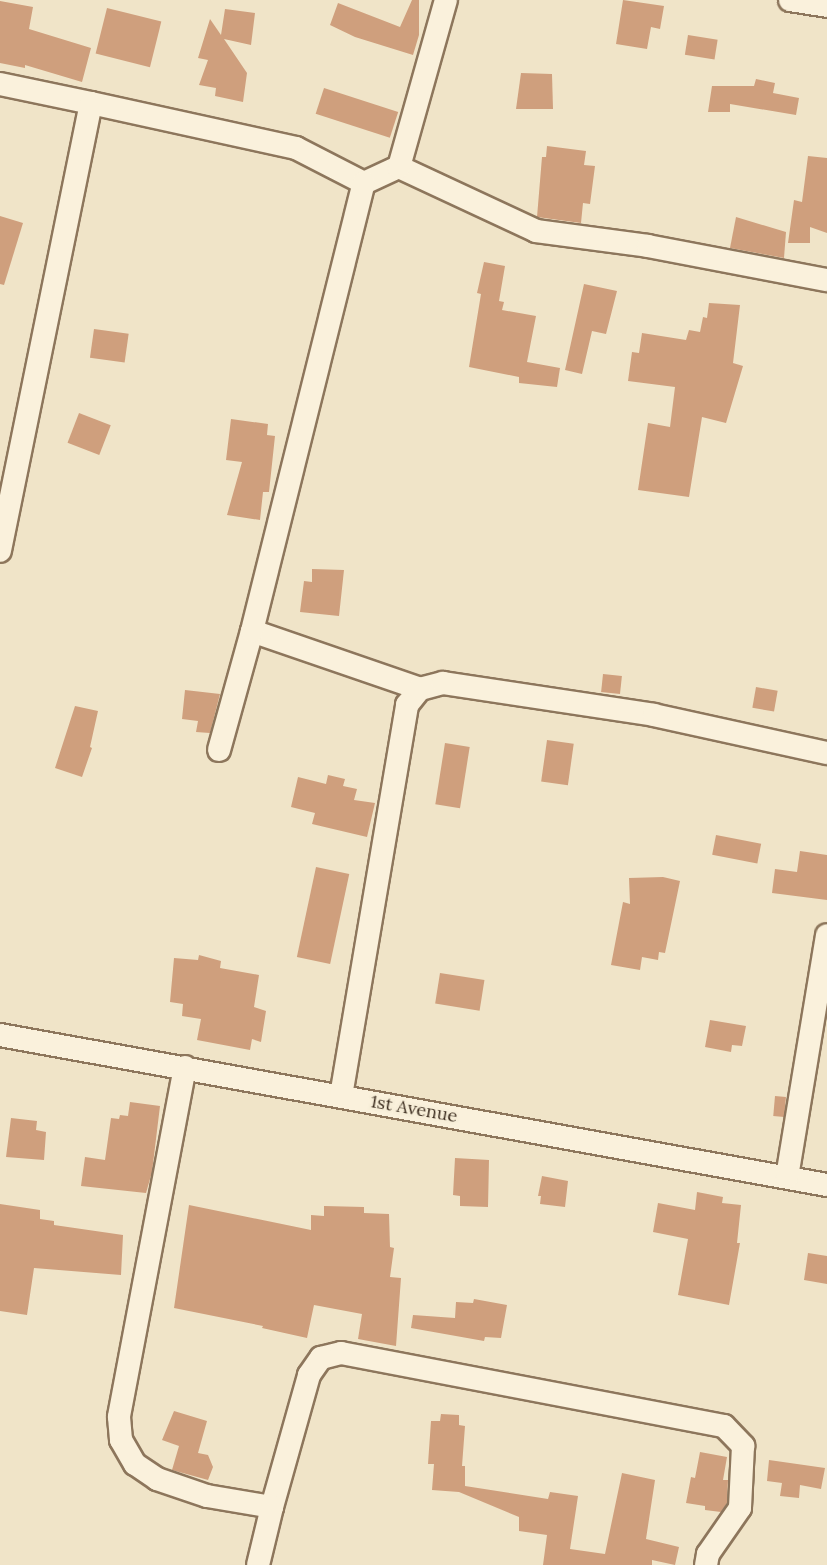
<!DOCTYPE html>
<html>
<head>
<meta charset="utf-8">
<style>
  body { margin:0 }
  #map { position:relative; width:827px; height:1565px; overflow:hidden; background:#f0e4c8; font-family:Lora,serif }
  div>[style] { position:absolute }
  .building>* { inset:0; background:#cf9f7d; transform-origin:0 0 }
  .roads { filter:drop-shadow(2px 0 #8d765c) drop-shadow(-2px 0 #8d765c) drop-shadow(0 2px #8d765c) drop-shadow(0 -2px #8d765c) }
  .minor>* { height:22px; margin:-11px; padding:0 11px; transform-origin:11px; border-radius:11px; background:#faf1dc }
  span { translate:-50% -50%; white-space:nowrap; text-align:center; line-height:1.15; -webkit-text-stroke:5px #f7eed8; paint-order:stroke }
  .street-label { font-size:18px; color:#3d2e20 }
</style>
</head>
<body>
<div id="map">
  <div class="building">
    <div style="clip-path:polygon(412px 0,419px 0,419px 35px,413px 55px,355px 37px,330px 25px,338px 3px,400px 27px)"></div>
    <div style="clip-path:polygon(623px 0,664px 6px,660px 29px,651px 27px,647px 49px,616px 44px)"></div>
    <div style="clip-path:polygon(0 1px,33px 7px,29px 29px,91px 48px,82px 82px,25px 65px,25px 68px,0 63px)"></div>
    <div style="left:107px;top:8px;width:56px;height:47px;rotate:14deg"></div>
    <div style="clip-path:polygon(225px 9px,255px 13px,251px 45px,224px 39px,247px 73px,243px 102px,215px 96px,216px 88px,199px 85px,208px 60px,198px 58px,210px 19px,221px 35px)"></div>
    <div style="left:688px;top:35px;width:30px;height:20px;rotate:9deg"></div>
    <div style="clip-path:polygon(521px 73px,552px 74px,553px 109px,516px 109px)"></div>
    <div style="clip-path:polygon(756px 79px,775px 83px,773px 93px,799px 98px,796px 115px,730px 104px,730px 112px,708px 112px,712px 86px,754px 86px)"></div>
    <div style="left:324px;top:88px;width:78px;height:27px;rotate:18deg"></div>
    <div style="clip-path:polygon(547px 146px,586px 151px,584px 165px,595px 166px,590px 204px,583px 203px,581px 223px,537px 217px,542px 157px,546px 157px)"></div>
    <div style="clip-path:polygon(808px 156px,827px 158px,827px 233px,810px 227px,810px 243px,788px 243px,794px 200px,802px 202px)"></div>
    <div style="clip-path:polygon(0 216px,23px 223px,4px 285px,0 284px)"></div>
    <div style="clip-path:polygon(736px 217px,786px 232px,784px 258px,730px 248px)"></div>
    <div style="clip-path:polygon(484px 262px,505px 266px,499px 301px,504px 302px,502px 310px,536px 316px,527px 362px,560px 368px,557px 387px,519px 383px,519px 377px,469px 367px,481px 294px,477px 293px)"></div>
    <div style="clip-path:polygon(584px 284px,617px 291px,606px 334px,592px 331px,582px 374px,565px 370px)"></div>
    <div style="clip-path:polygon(709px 303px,740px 305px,733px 363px,743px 366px,726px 423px,702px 417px,689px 497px,638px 490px,648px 423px,670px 427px,675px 387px,628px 381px,632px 352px,639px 353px,642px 333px,686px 340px,689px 330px,700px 332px,703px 317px,707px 318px)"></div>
    <div style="left:94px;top:329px;width:35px;height:29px;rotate:8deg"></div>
    <div style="left:79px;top:413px;width:34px;height:32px;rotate:21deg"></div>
    <div style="clip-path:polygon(231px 419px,268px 424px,267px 435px,275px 436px,269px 492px,263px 492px,260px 520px,227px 515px,242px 462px,226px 460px)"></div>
    <div style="clip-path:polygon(312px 569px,344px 570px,339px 616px,300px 612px,304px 581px,312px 582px)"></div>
    <div style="left:603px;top:674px;width:19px;height:18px;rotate:6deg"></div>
    <div style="left:756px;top:687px;width:22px;height:21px;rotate:10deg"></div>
    <div style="clip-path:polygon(185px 690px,220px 694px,210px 733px,196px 732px,198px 721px,182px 719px)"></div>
    <div style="clip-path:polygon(75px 706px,98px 711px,90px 747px,92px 748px,82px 777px,55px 768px)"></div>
    <div style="left:547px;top:740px;width:27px;height:42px;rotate:8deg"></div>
    <div style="left:445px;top:743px;width:25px;height:62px;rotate:9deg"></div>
    <div style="clip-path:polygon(328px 775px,345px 779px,343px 786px,357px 789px,354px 800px,375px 803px,367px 837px,312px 824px,315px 813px,291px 807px,298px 777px,326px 784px)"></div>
    <div style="left:716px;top:835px;width:46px;height:20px;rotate:11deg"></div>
    <div style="clip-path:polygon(800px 851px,827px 855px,827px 900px,772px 893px,775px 869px,797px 872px)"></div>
    <div style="left:316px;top:867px;width:34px;height:92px;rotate:12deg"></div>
    <div style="clip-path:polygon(663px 877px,680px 881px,665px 953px,659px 952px,658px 960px,642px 957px,640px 970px,611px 965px,623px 902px,630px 904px,629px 878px)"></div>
    <div style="clip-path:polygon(199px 955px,221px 961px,220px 968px,259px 975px,254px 1007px,266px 1011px,261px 1042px,252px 1039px,250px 1050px,197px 1040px,201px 1019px,182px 1016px,183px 1004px,170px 1002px,174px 958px,198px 960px)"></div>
    <div style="left:440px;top:973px;width:45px;height:31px;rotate:9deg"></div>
    <div style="clip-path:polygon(710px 1020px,746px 1026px,742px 1046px,732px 1045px,731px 1052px,705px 1047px)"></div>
    <div style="left:775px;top:1096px;width:11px;height:20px;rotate:5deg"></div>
    <div style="clip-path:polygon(130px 1102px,160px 1106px,152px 1172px,146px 1193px,81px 1186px,85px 1157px,105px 1160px,111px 1118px,119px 1119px,120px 1115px,128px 1116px)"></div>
    <div style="clip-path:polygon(11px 1118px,37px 1121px,36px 1130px,46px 1132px,44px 1160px,6px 1157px)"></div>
    <div style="clip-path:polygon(455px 1158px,489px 1160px,488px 1207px,460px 1206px,460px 1196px,453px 1195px)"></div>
    <div style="clip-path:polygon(542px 1176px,568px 1181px,565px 1207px,540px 1204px,541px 1196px,538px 1196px)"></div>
    <div style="clip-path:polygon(697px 1192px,723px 1197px,722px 1203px,741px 1205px,737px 1243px,740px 1243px,729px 1305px,678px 1295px,688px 1239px,653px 1232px,658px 1203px,695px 1210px)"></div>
    <div style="clip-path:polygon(0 1204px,40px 1210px,40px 1219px,54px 1221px,54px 1225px,123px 1235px,121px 1275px,34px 1268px,27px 1315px,0 1311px)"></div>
    <div style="clip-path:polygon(189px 1205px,311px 1230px,311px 1215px,324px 1216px,324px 1206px,364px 1207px,364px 1213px,389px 1214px,390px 1247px,394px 1248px,390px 1277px,401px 1278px,396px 1346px,358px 1339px,362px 1314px,314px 1305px,307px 1338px,262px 1328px,263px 1326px,174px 1308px)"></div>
    <div style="clip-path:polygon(808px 1253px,827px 1256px,827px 1284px,804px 1280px)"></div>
    <div style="clip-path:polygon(474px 1299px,507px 1305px,501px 1338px,485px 1337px,484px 1341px,411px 1328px,413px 1315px,455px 1318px,456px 1302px,473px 1303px)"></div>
    <div style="clip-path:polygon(174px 1411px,207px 1421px,198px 1453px,208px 1455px,213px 1467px,208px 1480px,172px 1470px,179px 1446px,162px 1440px)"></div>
    <div style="clip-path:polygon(441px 1414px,459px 1415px,459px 1425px,465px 1426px,462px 1466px,465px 1466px,465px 1486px,548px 1499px,550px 1492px,578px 1496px,570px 1549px,605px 1554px,622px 1473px,655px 1480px,646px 1539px,679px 1547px,675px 1565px,652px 1560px,652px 1565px,543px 1565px,547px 1535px,519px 1531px,519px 1517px,459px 1492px,432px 1490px,434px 1464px,428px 1464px,431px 1421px,440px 1421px)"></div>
    <div style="clip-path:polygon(700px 1452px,727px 1457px,723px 1480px,728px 1480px,727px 1503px,721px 1512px,705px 1510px,705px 1506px,686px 1503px,691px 1477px,695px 1478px)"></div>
    <div style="clip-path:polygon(769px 1460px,825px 1468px,821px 1489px,800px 1485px,799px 1498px,780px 1496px,782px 1483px,767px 1481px)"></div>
  </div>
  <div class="roads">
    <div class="minor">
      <div style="left:790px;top:0;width:37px;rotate:9deg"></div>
      <div style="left:0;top:84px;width:93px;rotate:11.8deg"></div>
      <div style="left:91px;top:103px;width:457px;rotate:101.5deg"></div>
      <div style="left:91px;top:103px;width:210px;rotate:12.4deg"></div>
      <div style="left:296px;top:148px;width:76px;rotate:27.2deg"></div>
      <div style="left:364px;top:183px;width:38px;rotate:-25deg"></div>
      <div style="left:399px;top:167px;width:151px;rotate:25deg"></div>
      <div style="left:536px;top:231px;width:113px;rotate:7.6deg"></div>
      <div style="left:648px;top:246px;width:182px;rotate:10.8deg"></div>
      <div style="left:399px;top:167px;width:173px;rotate:-74.3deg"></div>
      <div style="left:252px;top:631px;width:178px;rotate:19deg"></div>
      <div style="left:219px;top:750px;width:123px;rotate:-74.5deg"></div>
      <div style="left:252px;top:631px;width:462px;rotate:-76deg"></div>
      <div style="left:0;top:1035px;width:840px;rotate:10.28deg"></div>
      <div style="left:185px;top:1067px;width:356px;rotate:100.7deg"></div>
      <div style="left:119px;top:1417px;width:23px;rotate:85deg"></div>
      <div style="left:121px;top:1440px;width:28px;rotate:60deg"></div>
      <div style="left:135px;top:1464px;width:27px;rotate:34deg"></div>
      <div style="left:157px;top:1479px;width:53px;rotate:18.8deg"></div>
      <div style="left:207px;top:1496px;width:66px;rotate:9.6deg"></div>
      <div style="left:272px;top:1507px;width:137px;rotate:-74.3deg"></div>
      <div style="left:309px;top:1375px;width:21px;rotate:-55deg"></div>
      <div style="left:321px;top:1358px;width:21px;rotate:-14deg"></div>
      <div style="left:341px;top:1353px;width:390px;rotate:10.8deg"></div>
      <div style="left:724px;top:1426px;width:28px;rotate:46deg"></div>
      <div style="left:743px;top:1446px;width:62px;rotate:92.8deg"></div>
      <div style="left:740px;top:1508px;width:56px;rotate:124.8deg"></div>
      <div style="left:708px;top:1554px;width:11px;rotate:100deg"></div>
      <div style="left:341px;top:1096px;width:397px;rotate:-80.4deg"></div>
      <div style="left:407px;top:705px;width:21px;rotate:-51deg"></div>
      <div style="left:420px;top:689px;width:24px;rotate:-15deg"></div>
      <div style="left:443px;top:683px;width:213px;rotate:8.6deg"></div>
      <div style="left:654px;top:715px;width:177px;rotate:12.4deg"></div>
      <div style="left:787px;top:1177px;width:245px;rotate:-80.6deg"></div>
      <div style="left:258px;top:1565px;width:60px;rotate:-76.4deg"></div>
    </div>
  </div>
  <div class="street-label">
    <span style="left:414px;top:1109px;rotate:10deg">1st Avenue</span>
  </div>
</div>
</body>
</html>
